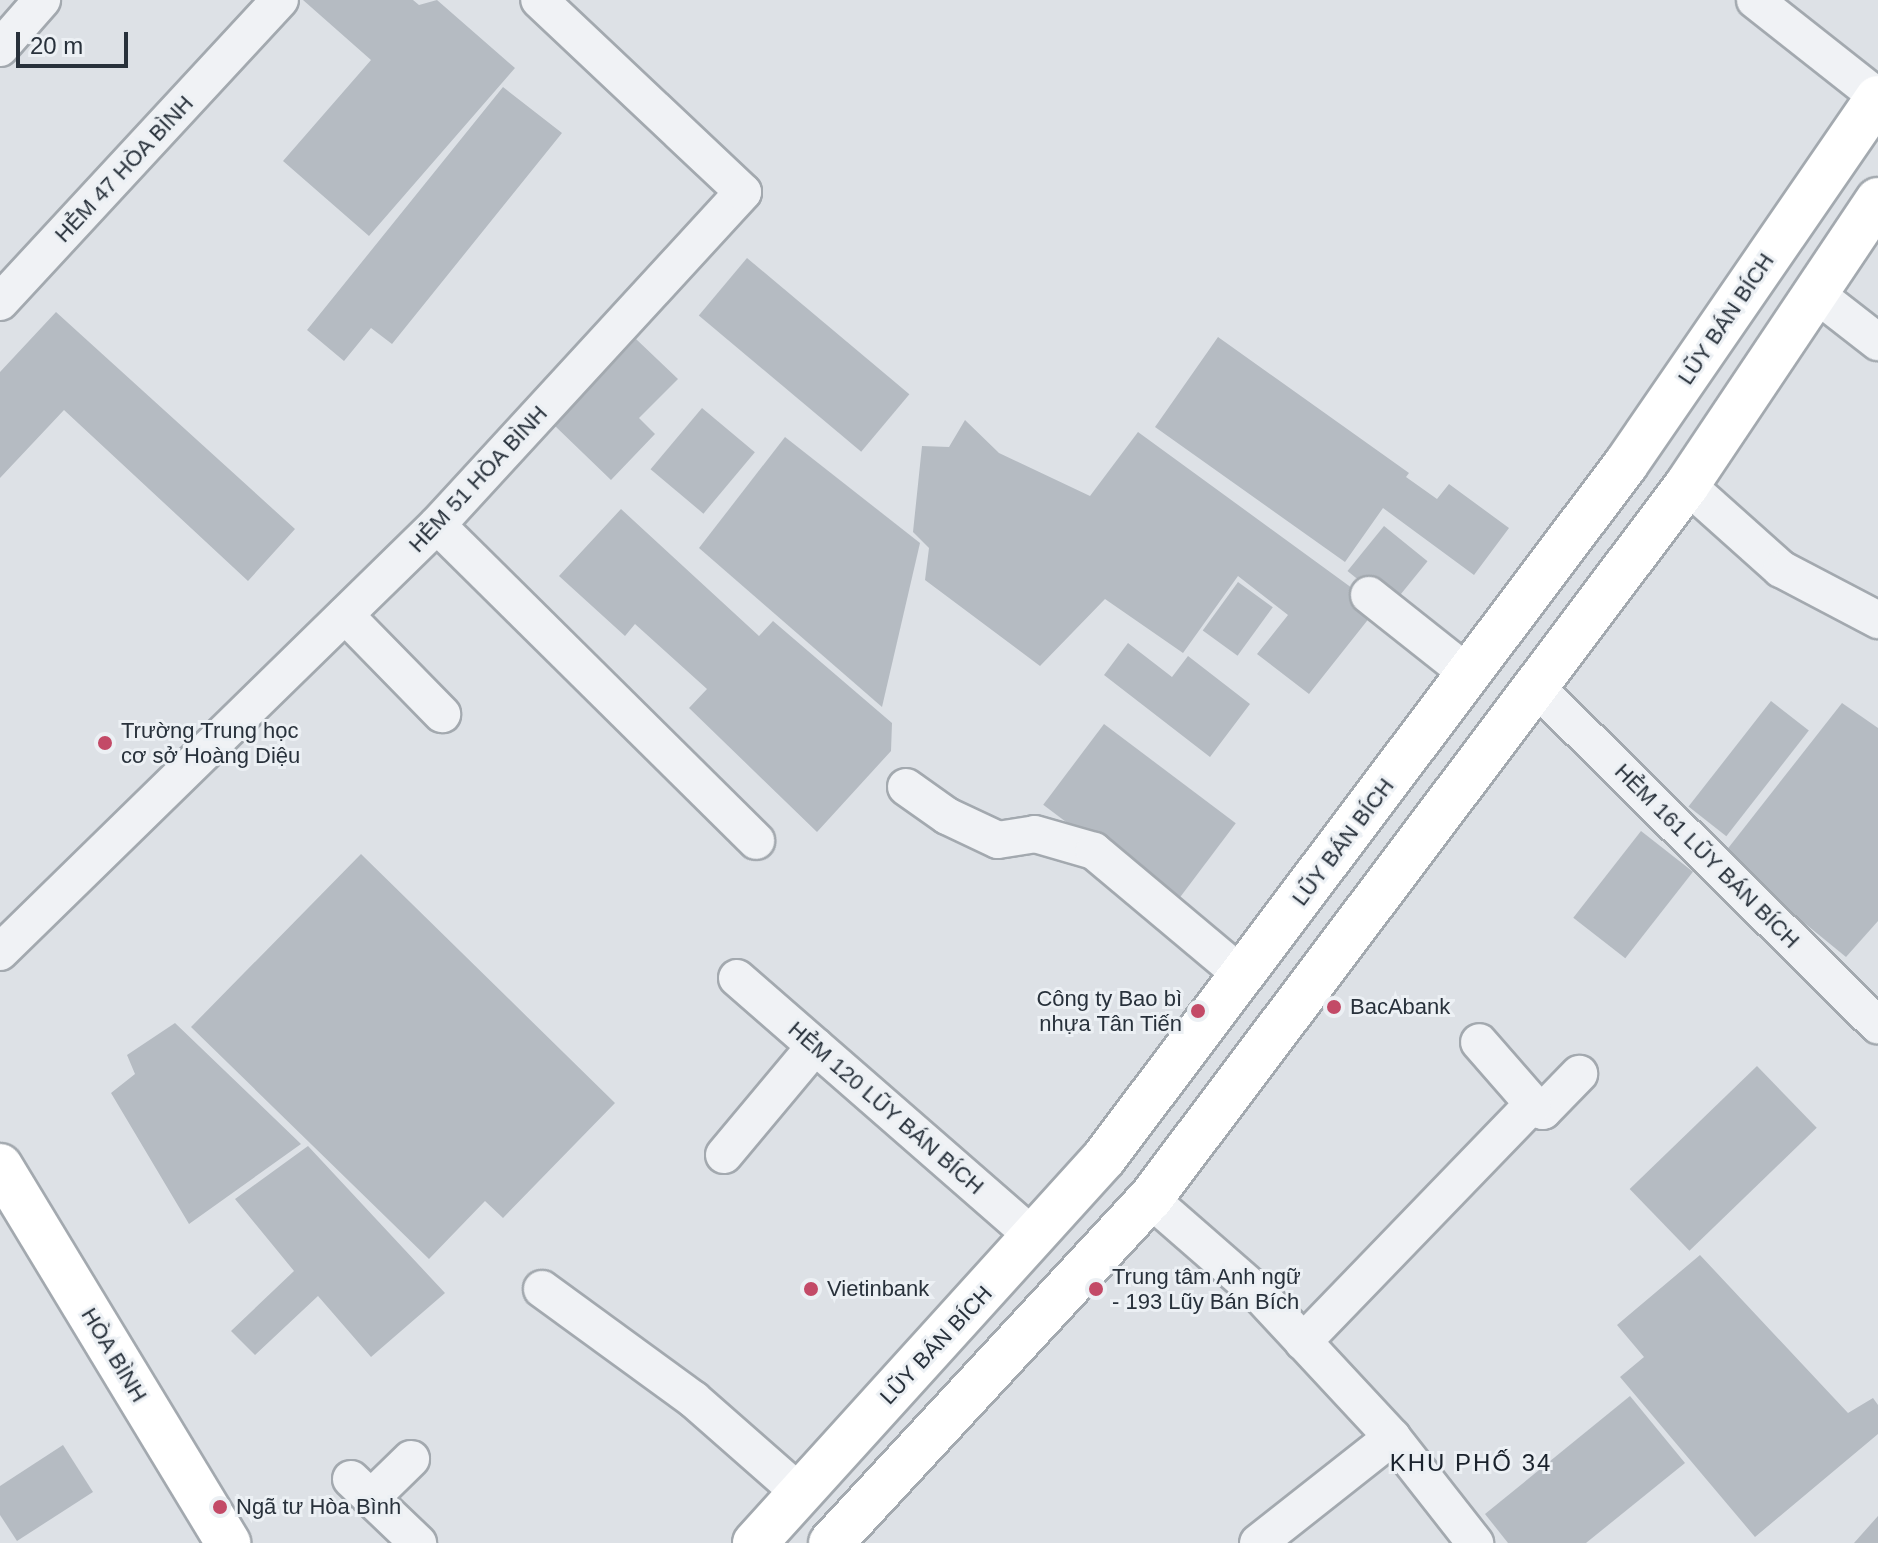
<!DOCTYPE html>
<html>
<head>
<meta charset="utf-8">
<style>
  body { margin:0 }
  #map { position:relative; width:1878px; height:1543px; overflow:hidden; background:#dde1e6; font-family:Helvetica,sans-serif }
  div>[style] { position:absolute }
  .building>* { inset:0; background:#b5bbc2; transform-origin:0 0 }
  .roads { filter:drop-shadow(2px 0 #a3a9af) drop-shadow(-2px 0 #a3a9af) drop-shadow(0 2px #a3a9af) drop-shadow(0 -2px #a3a9af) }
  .minor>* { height:36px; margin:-18px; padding:0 18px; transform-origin:18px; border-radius:18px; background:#f0f2f5 }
  .major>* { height:44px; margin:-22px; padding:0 22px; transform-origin:22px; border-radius:22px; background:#fff }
  .dots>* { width:22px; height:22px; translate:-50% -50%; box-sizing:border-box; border:4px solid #ecf0f4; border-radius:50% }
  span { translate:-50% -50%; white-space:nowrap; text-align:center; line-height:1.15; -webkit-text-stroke:6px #ecf0f4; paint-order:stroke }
  .street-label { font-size:22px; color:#28313b }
  .poi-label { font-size:22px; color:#28313b }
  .left { translate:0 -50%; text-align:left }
  .right { translate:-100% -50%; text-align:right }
  .neighbourhood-label { font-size:24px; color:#1a222c; letter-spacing:2px }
  .scale { position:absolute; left:16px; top:32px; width:112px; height:36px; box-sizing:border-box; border:4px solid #28313b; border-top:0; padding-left:10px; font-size:24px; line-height:28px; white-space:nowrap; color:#28313b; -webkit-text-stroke:6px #ecf0f4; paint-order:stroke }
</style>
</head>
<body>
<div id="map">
  <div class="building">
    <div style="clip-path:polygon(303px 0,413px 0,419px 5px,437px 0,515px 68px,369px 236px,283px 161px,371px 60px)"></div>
    <div style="clip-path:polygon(503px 87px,562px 133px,392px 344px,371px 328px,344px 361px,307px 330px)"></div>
    <div style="left:747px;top:258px;width:212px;height:75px;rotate:40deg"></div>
    <div style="clip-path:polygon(56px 312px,295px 529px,248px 581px,64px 410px,0 478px,0 372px)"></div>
    <div style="clip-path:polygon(1218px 337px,1409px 473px,1406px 477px,1437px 499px,1449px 484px,1509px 528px,1474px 575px,1383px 508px,1345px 562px,1155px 427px)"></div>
    <div style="clip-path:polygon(636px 339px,678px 379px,639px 418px,655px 434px,611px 480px,555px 426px)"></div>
    <div style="left:702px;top:408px;width:69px;height:80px;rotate:40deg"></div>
    <div style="clip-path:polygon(965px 420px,999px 453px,1090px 496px,1138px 432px,1378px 607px,1309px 694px,1257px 654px,1288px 615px,1238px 576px,1183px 653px,1105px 599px,1040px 666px,925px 580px,929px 548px,913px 532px,922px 446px,949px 447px)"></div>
    <div style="clip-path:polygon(785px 437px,920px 543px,882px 707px,699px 548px)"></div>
    <div style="clip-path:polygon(621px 509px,759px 636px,773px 621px,892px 723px,891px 751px,817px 832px,689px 708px,707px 689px,635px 624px,625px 636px,559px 576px)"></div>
    <div style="left:1384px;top:526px;width:56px;height:58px;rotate:39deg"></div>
    <div style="left:1238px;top:582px;width:43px;height:60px;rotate:36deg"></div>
    <div style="clip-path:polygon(1128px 643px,1172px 677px,1188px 656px,1250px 704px,1210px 757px,1104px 675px)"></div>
    <div style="left:1771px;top:701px;width:48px;height:134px;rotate:38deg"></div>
    <div style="clip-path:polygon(1842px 703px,1878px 728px,1878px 921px,1846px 957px,1722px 856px)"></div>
    <div style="left:1104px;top:724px;width:165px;height:101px;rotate:37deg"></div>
    <div style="left:1641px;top:831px;width:66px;height:110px;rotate:38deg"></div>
    <div style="clip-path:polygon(361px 854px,615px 1103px,503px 1218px,485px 1201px,429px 1259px,191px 1027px)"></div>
    <div style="clip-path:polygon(175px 1023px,301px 1144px,189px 1224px,111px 1093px,135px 1074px,127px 1055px)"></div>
    <div style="left:1757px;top:1066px;width:86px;height:177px;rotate:46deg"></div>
    <div style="clip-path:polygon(308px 1146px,445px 1293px,371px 1357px,318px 1296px,255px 1355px,231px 1331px,294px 1271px,235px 1199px)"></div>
    <div style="clip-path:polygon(1700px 1255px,1848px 1413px,1873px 1398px,1878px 1405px,1878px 1434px,1755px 1537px,1620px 1377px,1644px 1357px,1617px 1325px)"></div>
    <div style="clip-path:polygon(1630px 1396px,1685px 1463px,1586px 1543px,1508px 1543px,1485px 1514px)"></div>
    <div style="clip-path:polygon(63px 1445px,93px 1492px,17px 1541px,0 1515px,0 1486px)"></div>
    <div style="clip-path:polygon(1878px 1516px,1878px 1543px,1854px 1543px)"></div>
  </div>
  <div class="roads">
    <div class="minor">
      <div style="left:1755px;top:0;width:157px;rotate:38.3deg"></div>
      <div style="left:0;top:48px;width:64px;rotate:-48.8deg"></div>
      <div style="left:1815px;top:293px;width:80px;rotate:37.9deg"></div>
      <div style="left:0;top:302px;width:412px;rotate:-47.2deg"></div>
      <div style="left:1687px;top:485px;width:126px;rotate:41.8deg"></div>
      <div style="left:1781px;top:569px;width:110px;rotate:27.7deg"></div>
      <div style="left:437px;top:525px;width:449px;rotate:44.7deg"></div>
      <div style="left:1369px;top:595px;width:129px;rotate:38.4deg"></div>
      <div style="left:345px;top:615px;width:139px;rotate:45.6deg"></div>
      <div style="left:1536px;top:687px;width:481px;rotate:44.7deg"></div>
      <div style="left:906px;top:787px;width:50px;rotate:35.3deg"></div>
      <div style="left:947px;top:816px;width:56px;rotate:25.2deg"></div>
      <div style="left:998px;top:840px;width:37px;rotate:-9deg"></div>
      <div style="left:1035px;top:834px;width:61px;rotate:16.1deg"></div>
      <div style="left:1094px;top:851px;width:194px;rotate:40deg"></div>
      <div style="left:0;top:952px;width:611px;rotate:-44.34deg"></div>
      <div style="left:437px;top:525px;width:452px;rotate:-47.4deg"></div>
      <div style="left:743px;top:192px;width:280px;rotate:-136.7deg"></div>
      <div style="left:737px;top:978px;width:395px;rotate:41.1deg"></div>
      <div style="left:1533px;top:1104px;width:12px;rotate:35deg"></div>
      <div style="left:1543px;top:1111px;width:52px;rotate:-45.8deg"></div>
      <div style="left:724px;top:1155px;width:142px;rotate:-50.1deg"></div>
      <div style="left:1150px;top:1199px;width:146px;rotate:41.1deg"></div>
      <div style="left:1260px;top:1295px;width:194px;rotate:47.1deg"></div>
      <div style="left:1392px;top:1437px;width:135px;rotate:51.9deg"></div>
      <div style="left:542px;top:1289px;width:187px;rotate:36.1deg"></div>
      <div style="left:693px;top:1399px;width:142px;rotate:41.3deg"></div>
      <div style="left:1303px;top:1342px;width:331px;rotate:-46deg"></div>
      <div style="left:1533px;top:1104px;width:82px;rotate:-131.1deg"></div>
      <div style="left:351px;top:1479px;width:93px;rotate:43.7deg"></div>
      <div style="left:371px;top:1498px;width:56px;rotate:-44.3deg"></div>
      <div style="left:1258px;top:1543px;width:171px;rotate:-38.3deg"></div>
    </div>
    <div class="major">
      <div style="left:0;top:1166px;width:441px;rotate:58.8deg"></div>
      <div style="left:755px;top:1543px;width:520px;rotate:-47.81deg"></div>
      <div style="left:1104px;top:1158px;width:868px;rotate:-53.05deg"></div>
      <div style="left:1626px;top:464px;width:444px;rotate:-55.5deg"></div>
      <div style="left:831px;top:1543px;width:469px;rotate:-47.2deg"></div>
      <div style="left:1150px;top:1199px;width:893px;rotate:-53.05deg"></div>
      <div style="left:1687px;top:485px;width:343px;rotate:-56.2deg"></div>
    </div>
  </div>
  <div class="dots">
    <div style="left:105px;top:743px;background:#c34a67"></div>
    <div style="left:1334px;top:1007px;background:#c34a67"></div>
    <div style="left:1198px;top:1011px;background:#c34a67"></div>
    <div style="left:811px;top:1289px;background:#c34a67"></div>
    <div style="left:1096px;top:1289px;background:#c34a67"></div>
    <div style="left:220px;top:1507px;background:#c34a67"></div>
  </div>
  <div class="street-label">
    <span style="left:124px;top:169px;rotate:-47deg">HẺM 47 HÒA BÌNH</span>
    <span style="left:1726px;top:319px;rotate:-56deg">LŨY BÁN BÍCH</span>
    <span style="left:478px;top:479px;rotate:-47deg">HẺM 51 HÒA BÌNH</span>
    <span style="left:1343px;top:842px;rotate:-53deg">LŨY BÁN BÍCH</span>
    <span style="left:1707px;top:856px;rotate:45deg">HẺM 161 LŨY BÁN BÍCH</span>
    <span style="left:886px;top:1108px;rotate:41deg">HẺM 120 LŨY BÁN BÍCH</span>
    <span style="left:936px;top:1345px;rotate:-47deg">LŨY BÁN BÍCH</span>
    <span style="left:114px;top:1355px;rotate:59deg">HÒA BÌNH</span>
  </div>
  <div class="poi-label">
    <span class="left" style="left:121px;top:743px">Trường Trung học<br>cơ sở Hoàng Diệu</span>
    <span class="right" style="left:1182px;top:1011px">Công ty Bao bì<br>nhựa Tân Tiến</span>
    <span class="left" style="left:1350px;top:1007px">BacAbank</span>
    <span class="left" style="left:1112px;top:1289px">Trung tâm Anh ngữ<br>- 193 Lũy Bán Bích</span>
    <span class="left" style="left:827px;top:1289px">Vietinbank</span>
    <span class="left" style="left:236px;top:1507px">Ngã tư Hòa Bình</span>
  </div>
  <div class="neighbourhood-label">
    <span style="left:1471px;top:1463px">KHU PHỐ 34</span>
  </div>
  <div class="scale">20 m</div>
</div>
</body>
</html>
